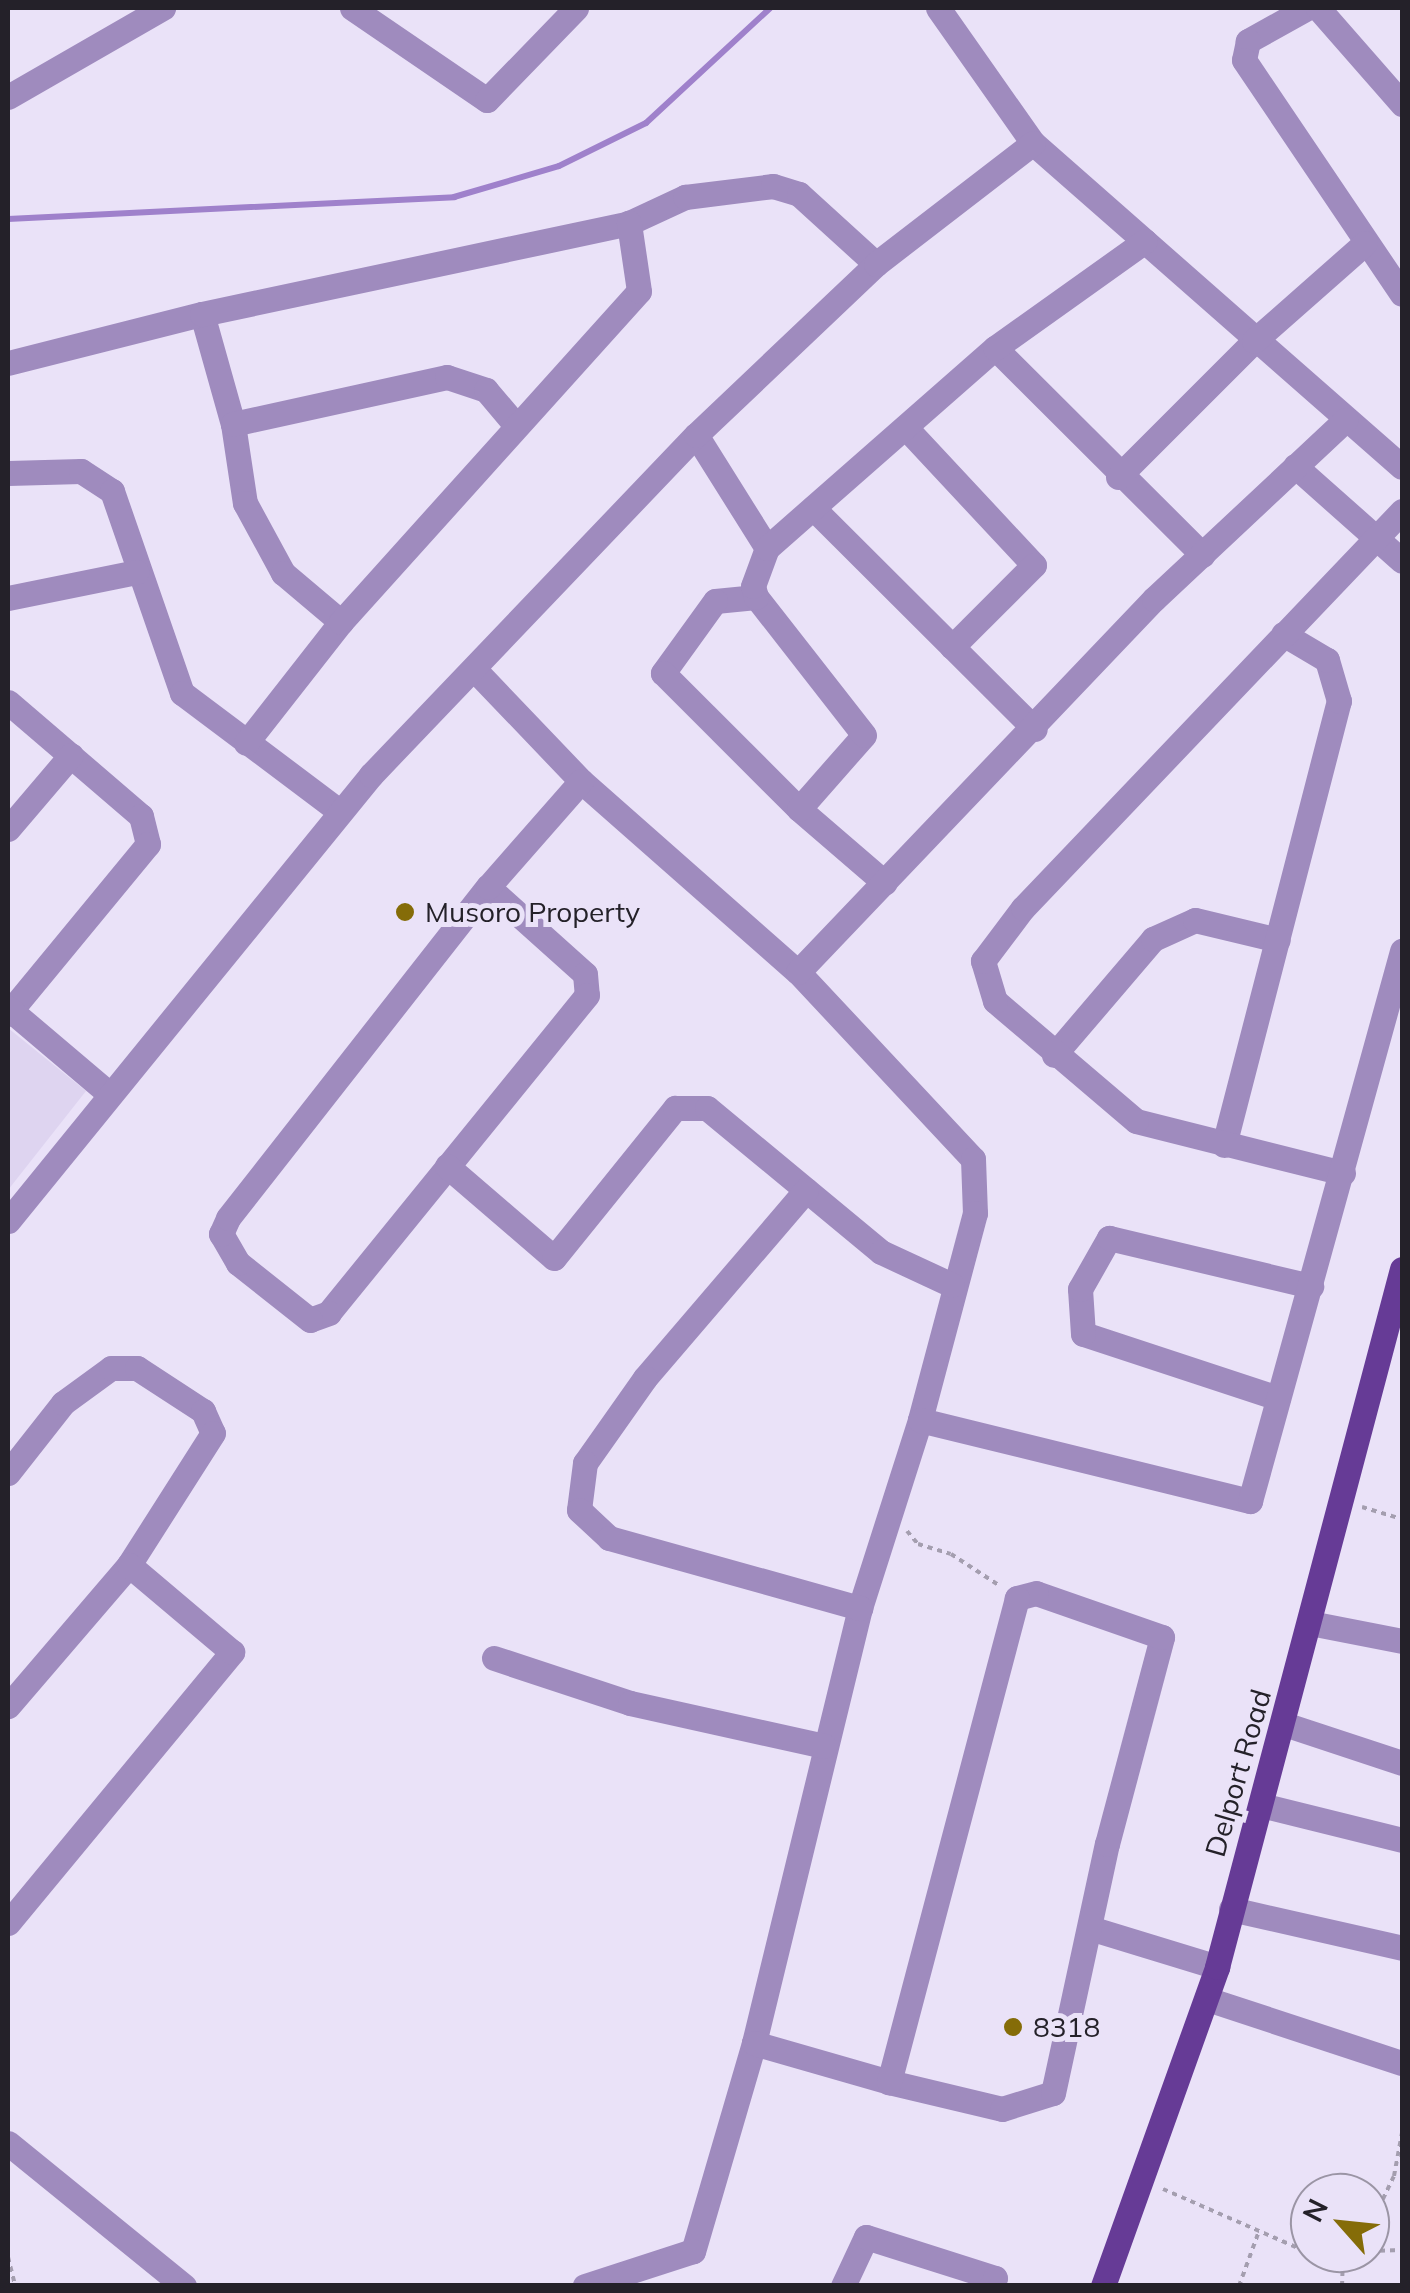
<!DOCTYPE html>
<html>
<head>
<meta charset="utf-8">
<style>
  body { margin:0 }
  #map { position:relative; width:1410px; height:2293px; overflow:hidden; background:#eae2f8; font-family:Mulish,sans-serif }
  div>[style] { position:absolute }
  .built>* { inset:0; background:#ded4f0 }
  .stream>* { height:6px; margin:-3px; padding:0 3px; transform-origin:3px; border-radius:3px; background:#9f81cb }
  .path>* { height:4px; margin-top:-2px; transform-origin:0; background:repeating-linear-gradient(90deg,#a49eaf 0 5px,transparent 0 10px) }
  .minor>* { height:25px; margin:-12.5px; padding:0 12.5px; transform-origin:12.5px; border-radius:12.5px; background:#9f8bbe }
  .major>* { height:25px; margin:-12.5px; padding:0 12.5px; transform-origin:12.5px; border-radius:12.5px; background:#663b96 }
  .dots>* { width:28px; height:28px; translate:-50% -50%; box-sizing:border-box; border:5px solid #eae2f8; border-radius:50% }
  span { translate:-50% -50%; white-space:nowrap; text-align:center; line-height:1.15; -webkit-text-stroke:10px #eae2f8; paint-order:stroke }
  .poi-label { font-size:28px; color:#242129 }
  .left { translate:0 -50%; text-align:left }
  .street-label { font-size:28px; color:#242129 }
  .frame { position:absolute; inset:0; border:10px solid #242129; pointer-events:none }
  .north { position:absolute; left:1290px; top:2173px; width:100px; height:100px; box-sizing:border-box; background:#eae2f8; border:2px solid #9b95a5; border-radius:50%; rotate:297deg; font-size:28px; font-weight:700; line-height:40px; text-align:center; color:#242129 }
  .north::after { content:''; display:block; margin:auto; width:35px; height:45px; background:#856c08; clip-path:polygon(50% 0,100% 100%,50% 72%,0 100%) }
</style>
</head>
<body>
<div id="map">
  <div class="built">
    <div style="clip-path:polygon(8px 1028px,86px 1091px,8px 1190px)"></div>
  </div>
  <div class="stream">
    <div style="left:8px;top:219px;width:447px;rotate:-2.8deg"></div>
    <div style="left:454px;top:197px;width:109px;rotate:-16.4deg"></div>
    <div style="left:559px;top:166px;width:97px;rotate:-26.3deg"></div>
    <div style="left:646px;top:123px;width:169px;rotate:-42.8deg"></div>
  </div>
  <div class="path">
    <div style="left:1362px;top:1507px;width:42px;rotate:16.7deg"></div>
    <div style="left:907px;top:1531px;width:17px;rotate:50deg"></div>
    <div style="left:918px;top:1544px;width:34px;rotate:17deg"></div>
    <div style="left:951px;top:1554px;width:59px;rotate:33.1deg"></div>
    <div style="left:1163px;top:2189px;width:167px;rotate:23.6deg"></div>
    <div style="left:1316px;top:2256px;width:28px;rotate:-6deg"></div>
    <div style="left:1370px;top:2226px;width:55px;rotate:-64.4deg"></div>
    <div style="left:1394px;top:2176px;width:44px;rotate:-79.5deg"></div>
    <div style="left:1370px;top:2251px;width:32px;rotate:-2deg"></div>
    <div style="left:8px;top:2257px;width:30px;rotate:76deg"></div>
    <div style="left:1239px;top:2286px;width:59px;rotate:-70deg"></div>
    <div style="left:1342px;top:2286px;width:33px;rotate:-88deg"></div>
  </div>
  <div class="minor">
    <div style="left:352px;top:8px;width:163px;rotate:34.3deg"></div>
    <div style="left:487px;top:100px;width:128px;rotate:-45.9deg"></div>
    <div style="left:938px;top:8px;width:165px;rotate:54.9deg"></div>
    <div style="left:1033px;top:143px;width:491px;rotate:41.3deg"></div>
    <div style="left:1307px;top:8px;width:68px;rotate:150.8deg"></div>
    <div style="left:1248px;top:41px;width:19px;rotate:102deg"></div>
    <div style="left:1244px;top:60px;width:282px;rotate:56deg"></div>
    <div style="left:1318px;top:8px;width:128px;rotate:48.8deg"></div>
    <div style="left:8px;top:97px;width:179px;rotate:-29.9deg"></div>
    <div style="left:202px;top:314px;width:114px;rotate:74.3deg"></div>
    <div style="left:233px;top:424px;width:80px;rotate:81.4deg"></div>
    <div style="left:245px;top:503px;width:80px;rotate:61.5deg"></div>
    <div style="left:283px;top:573px;width:76px;rotate:40.2deg"></div>
    <div style="left:995px;top:348px;width:293px;rotate:44.9deg"></div>
    <div style="left:8px;top:363px;width:200px;rotate:-14.2deg"></div>
    <div style="left:202px;top:314px;width:437px;rotate:-12deg"></div>
    <div style="left:629px;top:223px;width:62px;rotate:-24.9deg"></div>
    <div style="left:685px;top:197px;width:89px;rotate:-7.1deg"></div>
    <div style="left:773px;top:186px;width:27px;rotate:17deg"></div>
    <div style="left:799px;top:194px;width:104px;rotate:42.3deg"></div>
    <div style="left:233px;top:424px;width:219px;rotate:-12.4deg"></div>
    <div style="left:447px;top:377px;width:41px;rotate:18.4deg"></div>
    <div style="left:486px;top:390px;width:43px;rotate:49.7deg"></div>
    <div style="left:907px;top:429px;width:186px;rotate:47deg"></div>
    <div style="left:1034px;top:565px;width:116px;rotate:135deg"></div>
    <div style="left:696px;top:435px;width:133px;rotate:57.9deg"></div>
    <div style="left:1295px;top:466px;width:143px;rotate:41.6deg"></div>
    <div style="left:8px;top:473px;width:73px;rotate:-1.6deg"></div>
    <div style="left:81px;top:471px;width:37px;rotate:33deg"></div>
    <div style="left:112px;top:491px;width:214px;rotate:70.9deg"></div>
    <div style="left:182px;top:693px;width:196px;rotate:36.9deg"></div>
    <div style="left:1118px;top:477px;width:192px;rotate:-45deg"></div>
    <div style="left:1254px;top:341px;width:148px;rotate:-41.4deg"></div>
    <div style="left:813px;top:508px;width:313px;rotate:44.9deg"></div>
    <div style="left:756px;top:597px;width:41px;rotate:174.4deg"></div>
    <div style="left:715px;top:601px;width:89px;rotate:125.8deg"></div>
    <div style="left:663px;top:673px;width:192px;rotate:45deg"></div>
    <div style="left:799px;top:809px;width:113px;rotate:40.7deg"></div>
    <div style="left:8px;top:598px;width:131px;rotate:-11.5deg"></div>
    <div style="left:475px;top:670px;width:153px;rotate:46.3deg"></div>
    <div style="left:581px;top:781px;width:289px;rotate:41.4deg"></div>
    <div style="left:798px;top:972px;width:256px;rotate:46.9deg"></div>
    <div style="left:973px;top:1159px;width:54px;rotate:87.9deg"></div>
    <div style="left:975px;top:1213px;width:214px;rotate:104.9deg"></div>
    <div style="left:920px;top:1420px;width:197px;rotate:107.7deg"></div>
    <div style="left:860px;top:1608px;width:448px;rotate:103.7deg"></div>
    <div style="left:754px;top:2043px;width:217px;rotate:106.3deg"></div>
    <div style="left:693px;top:2251px;width:114px;rotate:162deg"></div>
    <div style="left:8px;top:702px;width:175px;rotate:40.6deg"></div>
    <div style="left:141px;top:816px;width:29px;rotate:76deg"></div>
    <div style="left:148px;top:844px;width:220px;rotate:129.5deg"></div>
    <div style="left:246px;top:743px;width:154px;rotate:-51.9deg"></div>
    <div style="left:341px;top:622px;width:445px;rotate:-48deg"></div>
    <div style="left:639px;top:291px;width:69px;rotate:-98.4deg"></div>
    <div style="left:799px;top:809px;width:98px;rotate:-48.7deg"></div>
    <div style="left:864px;top:735px;width:175px;rotate:-128deg"></div>
    <div style="left:756px;top:597px;width:11px;rotate:-105deg"></div>
    <div style="left:753px;top:586px;width:40px;rotate:-69.8deg"></div>
    <div style="left:767px;top:548px;width:303px;rotate:-41.3deg"></div>
    <div style="left:995px;top:348px;width:184px;rotate:-35.5deg"></div>
    <div style="left:8px;top:829px;width:97px;rotate:-49.6deg"></div>
    <div style="left:488px;top:887px;width:130px;rotate:41.9deg"></div>
    <div style="left:585px;top:974px;width:21px;rotate:85deg"></div>
    <div style="left:587px;top:995px;width:409px;rotate:129.1deg"></div>
    <div style="left:329px;top:1313px;width:20px;rotate:160deg"></div>
    <div style="left:310px;top:1320px;width:92px;rotate:-141.6deg"></div>
    <div style="left:238px;top:1263px;width:34px;rotate:-120deg"></div>
    <div style="left:221px;top:1234px;width:17px;rotate:-66deg"></div>
    <div style="left:228px;top:1218px;width:421px;rotate:-51.9deg"></div>
    <div style="left:488px;top:887px;width:141px;rotate:-48.7deg"></div>
    <div style="left:798px;top:972px;width:516px;rotate:-46.34deg"></div>
    <div style="left:1154px;top:599px;width:262px;rotate:-43.1deg"></div>
    <div style="left:8px;top:1008px;width:130px;rotate:40.3deg"></div>
    <div style="left:1054px;top:1055px;width:153px;rotate:-49.5deg"></div>
    <div style="left:1153px;top:939px;width:46px;rotate:-24.3deg"></div>
    <div style="left:1195px;top:920px;width:85px;rotate:13.5deg"></div>
    <div style="left:1224px;top:1145px;width:459px;rotate:-75.5deg"></div>
    <div style="left:1339px;top:701px;width:43px;rotate:-106.3deg"></div>
    <div style="left:1327px;top:660px;width:51px;rotate:-149.4deg"></div>
    <div style="left:447px;top:1166px;width:141px;rotate:40.7deg"></div>
    <div style="left:554px;top:1258px;width:193px;rotate:-51.1deg"></div>
    <div style="left:675px;top:1108px;width:32px"></div>
    <div style="left:707px;top:1108px;width:226px;rotate:39.6deg"></div>
    <div style="left:881px;top:1252px;width:78px;rotate:24.9deg"></div>
    <div style="left:1343px;top:1173px;width:213px;rotate:-165.9deg"></div>
    <div style="left:1136px;top:1121px;width:185px;rotate:-139.6deg"></div>
    <div style="left:995px;top:1001px;width:42px;rotate:-106.7deg"></div>
    <div style="left:983px;top:961px;width:66px;rotate:-53deg"></div>
    <div style="left:1023px;top:908px;width:549px;rotate:-46.33deg"></div>
    <div style="left:806px;top:1190px;width:248px;rotate:130.6deg"></div>
    <div style="left:645px;top:1378px;width:104px;rotate:125.2deg"></div>
    <div style="left:585px;top:1463px;width:47px;rotate:97.3deg"></div>
    <div style="left:579px;top:1510px;width:41px;rotate:43deg"></div>
    <div style="left:609px;top:1538px;width:261px;rotate:15.6deg"></div>
    <div style="left:8px;top:1221px;width:575px;rotate:-50.86deg"></div>
    <div style="left:371px;top:775px;width:470px;rotate:-46.3deg"></div>
    <div style="left:696px;top:435px;width:248px;rotate:-43.5deg"></div>
    <div style="left:876px;top:264px;width:198px;rotate:-37.6deg"></div>
    <div style="left:1278px;top:1398px;width:205px;rotate:-161.8deg"></div>
    <div style="left:1083px;top:1334px;width:45px;rotate:-93.8deg"></div>
    <div style="left:1080px;top:1289px;width:59px;rotate:-60.4deg"></div>
    <div style="left:1109px;top:1238px;width:208px;rotate:13.4deg"></div>
    <div style="left:920px;top:1420px;width:340px;rotate:13.8deg"></div>
    <div style="left:1250px;top:1501px;width:571px;rotate:-74.55deg"></div>
    <div style="left:8px;top:1473px;width:89px;rotate:-51.8deg"></div>
    <div style="left:63px;top:1403px;width:59px;rotate:-36.1deg"></div>
    <div style="left:111px;top:1368px;width:26px"></div>
    <div style="left:137px;top:1368px;width:79px;rotate:33.1deg"></div>
    <div style="left:203px;top:1411px;width:24px;rotate:66deg"></div>
    <div style="left:213px;top:1433px;width:156px;rotate:122.5deg"></div>
    <div style="left:129px;top:1565px;width:186px;rotate:130.6deg"></div>
    <div style="left:1310px;top:1623px;width:94px;rotate:11.1deg"></div>
    <div style="left:494px;top:1658px;width:143px;rotate:18.3deg"></div>
    <div style="left:630px;top:1703px;width:199px;rotate:12.5deg"></div>
    <div style="left:1284px;top:1724px;width:124px;rotate:18.3deg"></div>
    <div style="left:1261px;top:1805px;width:145px;rotate:13.9deg"></div>
    <div style="left:1231px;top:1909px;width:175px;rotate:12.8deg"></div>
    <div style="left:8px;top:1923px;width:352px;rotate:-50.4deg"></div>
    <div style="left:232px;top:1652px;width:135px;rotate:-139.8deg"></div>
    <div style="left:1093px;top:1929px;width:130px;rotate:17deg"></div>
    <div style="left:1207px;top:1999px;width:205px;rotate:18.2deg"></div>
    <div style="left:754px;top:2043px;width:141px;rotate:16.1deg"></div>
    <div style="left:889px;top:2082px;width:116px;rotate:13.4deg"></div>
    <div style="left:1002px;top:2109px;width:53px;rotate:-17.4deg"></div>
    <div style="left:1053px;top:2093px;width:255px;rotate:-77.8deg"></div>
    <div style="left:1107px;top:1844px;width:214px;rotate:-75.1deg"></div>
    <div style="left:1162px;top:1637px;width:133px;rotate:-160.8deg"></div>
    <div style="left:1036px;top:1593px;width:20px;rotate:165deg"></div>
    <div style="left:1017px;top:1598px;width:501px;rotate:104.81deg"></div>
    <div style="left:8px;top:2143px;width:227px;rotate:39.1deg"></div>
    <div style="left:843px;top:2286px;width:54px;rotate:-64.9deg"></div>
    <div style="left:866px;top:2237px;width:135px;rotate:17.6deg"></div>
    <div style="left:995px;top:2278px;width:9px;rotate:111deg"></div>
  </div>
  <div class="major">
    <div style="left:1103px;top:2286px;width:339px;rotate:-70.3deg"></div>
    <div style="left:1217px;top:1967px;width:722px;rotate:-75.16deg"></div>
  </div>
  <div class="dots">
    <div style="left:405px;top:912px;background:#856c08"></div>
    <div style="left:1013px;top:2027px;background:#856c08"></div>
  </div>
  <div class="poi-label">
    <span class="left" style="left:425px;top:912px">Musoro Property</span>
    <span class="left" style="left:1033px;top:2027px">8318</span>
  </div>
  <div class="street-label">
    <span style="left:1238px;top:1773px;rotate:-74deg">Delport Road</span>
  </div>
  <div class="frame"></div>
  <div class="north">N</div>
</div>
</body>
</html>
